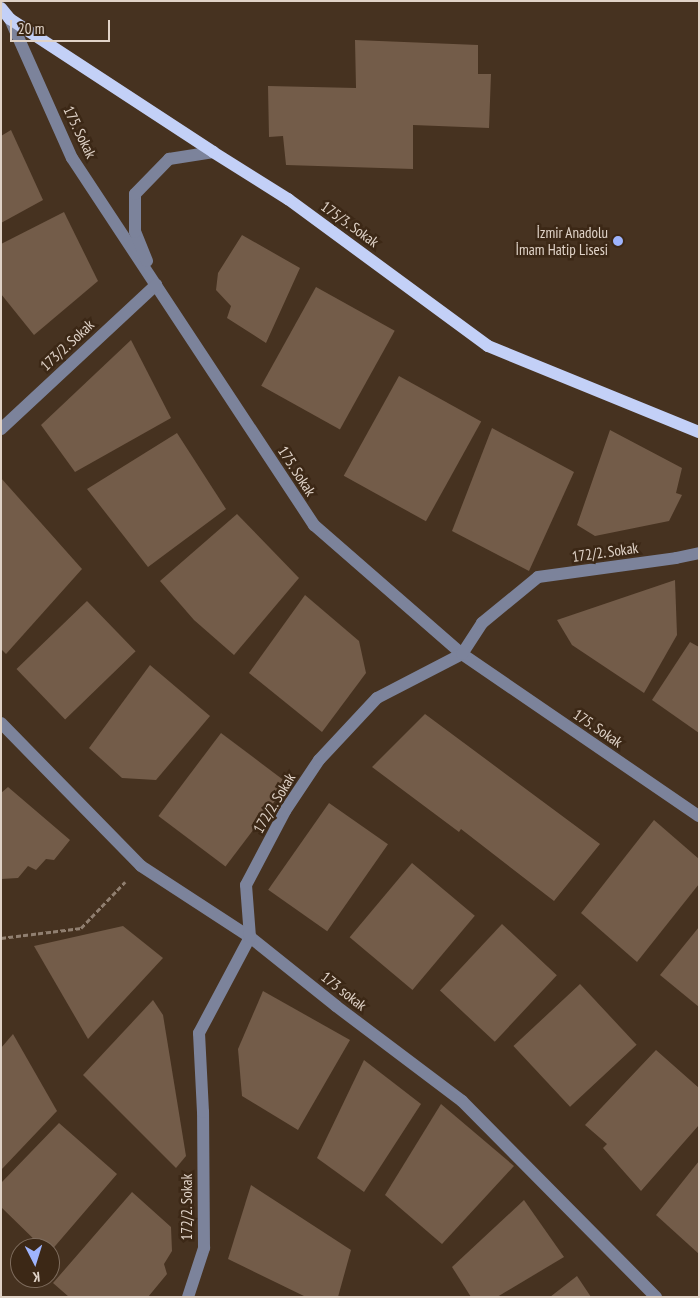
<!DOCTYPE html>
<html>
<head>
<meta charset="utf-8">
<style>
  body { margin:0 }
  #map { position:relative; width:700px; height:1298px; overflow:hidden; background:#463220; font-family:"PT Sans Narrow",sans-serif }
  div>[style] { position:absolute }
  .building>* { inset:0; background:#735c49; transform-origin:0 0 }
  .path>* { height:3px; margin-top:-1.5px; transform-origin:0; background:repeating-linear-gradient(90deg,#907f70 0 5px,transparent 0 7.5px) }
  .minor>* { height:12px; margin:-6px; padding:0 6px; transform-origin:6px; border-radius:6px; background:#7c839b }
  .major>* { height:12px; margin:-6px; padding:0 6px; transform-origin:6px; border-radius:6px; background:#c3d0f7 }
  .dots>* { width:14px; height:14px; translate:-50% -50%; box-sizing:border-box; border:2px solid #3c2816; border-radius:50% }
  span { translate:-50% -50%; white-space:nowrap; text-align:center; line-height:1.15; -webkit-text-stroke:5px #3c2816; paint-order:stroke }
  .street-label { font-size:15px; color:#e0d3c8 }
  .poi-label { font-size:15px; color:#e0d3c8 }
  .right { translate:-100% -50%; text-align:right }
  .frame { position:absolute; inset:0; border:2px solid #e0d3c8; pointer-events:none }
  .north { position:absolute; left:10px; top:1238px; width:50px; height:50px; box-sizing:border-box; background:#3c2816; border:1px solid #7e6c5d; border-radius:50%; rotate:175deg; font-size:14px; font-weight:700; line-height:20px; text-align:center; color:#e0d3c8 }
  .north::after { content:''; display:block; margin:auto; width:18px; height:22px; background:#9eb4fd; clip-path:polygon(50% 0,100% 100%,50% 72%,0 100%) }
  .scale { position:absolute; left:10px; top:20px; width:100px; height:22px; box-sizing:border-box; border:2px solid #e0d3c8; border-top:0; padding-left:6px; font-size:15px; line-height:18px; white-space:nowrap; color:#e0d3c8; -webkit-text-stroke:4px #3c2816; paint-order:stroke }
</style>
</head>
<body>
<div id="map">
  <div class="building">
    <div style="clip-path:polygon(355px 40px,478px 45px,478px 74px,491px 74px,489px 128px,413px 125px,413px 169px,286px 165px,283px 136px,269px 137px,268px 86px,356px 88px)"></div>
    <div style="clip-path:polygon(11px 130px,43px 200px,1px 223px,1px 136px)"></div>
    <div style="clip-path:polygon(64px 212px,98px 281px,34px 335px,1px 294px,1px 244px)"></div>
    <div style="clip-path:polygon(242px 235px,300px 268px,266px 343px,227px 318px,231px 306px,216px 290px,218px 273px)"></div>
    <div style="left:316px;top:287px;width:90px;height:113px;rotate:29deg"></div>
    <div style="clip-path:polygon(131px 340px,171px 418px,75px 472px,41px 425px)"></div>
    <div style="left:399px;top:376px;width:94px;height:114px;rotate:29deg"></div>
    <div style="clip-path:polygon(492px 428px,574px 472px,529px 571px,452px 531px)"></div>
    <div style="clip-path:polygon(610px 430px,682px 468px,676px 493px,682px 495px,669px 521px,595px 536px,577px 525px)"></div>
    <div style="clip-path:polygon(177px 433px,226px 509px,148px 567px,87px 489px)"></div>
    <div style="clip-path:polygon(1px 478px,82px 569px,6px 654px,1px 649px)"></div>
    <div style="clip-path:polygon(237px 514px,299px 578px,234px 655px,194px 620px,160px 581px)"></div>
    <div style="clip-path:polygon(675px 580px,677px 635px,644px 693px,572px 645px,557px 620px)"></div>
    <div style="clip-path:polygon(305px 595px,359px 641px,366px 673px,322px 732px,249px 673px)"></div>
    <div style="left:87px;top:601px;width:70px;height:98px;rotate:46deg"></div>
    <div style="clip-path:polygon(690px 642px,699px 647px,699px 733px,652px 700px)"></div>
    <div style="clip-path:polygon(150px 665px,210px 716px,156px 780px,122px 778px,89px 748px)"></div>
    <div style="clip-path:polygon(425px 714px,600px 844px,554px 901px,461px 829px,459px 832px,372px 767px)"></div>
    <div style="left:221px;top:733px;width:84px;height:104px;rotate:37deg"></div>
    <div style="clip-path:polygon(8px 787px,70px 840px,54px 860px,46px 859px,36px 870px,28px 866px,18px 878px,1px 879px,1px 793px)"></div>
    <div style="left:329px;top:803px;width:72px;height:106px;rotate:35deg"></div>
    <div style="clip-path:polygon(654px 820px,699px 859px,699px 884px,637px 962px,581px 913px)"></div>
    <div style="left:412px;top:863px;width:82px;height:97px;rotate:40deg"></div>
    <div style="left:502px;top:924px;width:75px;height:91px;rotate:43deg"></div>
    <div style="clip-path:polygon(123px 926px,163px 958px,88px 1039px,34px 946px)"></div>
    <div style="clip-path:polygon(699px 927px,699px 1007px,660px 975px)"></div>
    <div style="left:580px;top:984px;width:83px;height:91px;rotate:47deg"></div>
    <div style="clip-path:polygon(263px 991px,350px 1040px,298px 1130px,242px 1096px,238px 1049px)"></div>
    <div style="clip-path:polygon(153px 1000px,163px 1015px,186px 1156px,176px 1168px,83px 1075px)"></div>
    <div style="clip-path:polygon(13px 1034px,57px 1111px,1px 1170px,1px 1048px)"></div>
    <div style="clip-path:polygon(656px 1050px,699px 1088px,699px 1125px,641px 1191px,603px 1148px,607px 1144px,585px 1125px)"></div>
    <div style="clip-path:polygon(364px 1060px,421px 1104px,364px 1192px,317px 1158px)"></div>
    <div style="clip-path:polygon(441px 1104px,514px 1166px,442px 1244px,385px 1195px)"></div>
    <div style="clip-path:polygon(59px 1123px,117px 1174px,50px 1252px,50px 1248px,43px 1248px,1px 1207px,1px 1183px)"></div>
    <div style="clip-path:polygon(699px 1161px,699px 1254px,656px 1215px)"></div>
    <div style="clip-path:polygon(251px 1185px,351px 1250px,338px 1297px,306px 1297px,228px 1259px)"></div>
    <div style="clip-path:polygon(132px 1192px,171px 1227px,172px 1251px,164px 1264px,167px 1274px,148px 1297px,69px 1297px,53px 1283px)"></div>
    <div style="clip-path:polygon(524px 1200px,564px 1257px,497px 1297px,471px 1297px,452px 1267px)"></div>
    <div style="clip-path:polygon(577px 1276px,591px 1297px,550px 1297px)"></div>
  </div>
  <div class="path">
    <div style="left:1px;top:938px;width:81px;rotate:-7.1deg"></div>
    <div style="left:81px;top:928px;width:64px;rotate:-46.3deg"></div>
  </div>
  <div class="minor">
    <div style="left:10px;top:19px;width:152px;rotate:66deg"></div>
    <div style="left:72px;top:158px;width:440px;rotate:56.6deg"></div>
    <div style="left:314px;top:525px;width:196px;rotate:41.1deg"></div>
    <div style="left:462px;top:654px;width:287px;rotate:34.4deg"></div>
    <div style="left:147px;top:261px;width:31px;rotate:-112deg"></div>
    <div style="left:135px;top:232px;width:38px;rotate:-90deg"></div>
    <div style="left:135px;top:194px;width:49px;rotate:-45.8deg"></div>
    <div style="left:169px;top:159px;width:45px;rotate:-9deg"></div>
    <div style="left:1px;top:429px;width:212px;rotate:-42.9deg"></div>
    <div style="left:1px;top:723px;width:200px;rotate:45.6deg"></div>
    <div style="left:141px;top:866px;width:130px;rotate:33.1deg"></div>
    <div style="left:250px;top:937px;width:110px;rotate:38.7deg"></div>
    <div style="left:336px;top:1006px;width:158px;rotate:37deg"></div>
    <div style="left:462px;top:1101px;width:276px;rotate:45.3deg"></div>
    <div style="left:188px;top:1297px;width:52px;rotate:-71.9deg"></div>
    <div style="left:204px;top:1248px;width:136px;rotate:-90.4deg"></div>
    <div style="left:203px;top:1112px;width:79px;rotate:-92.9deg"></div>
    <div style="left:199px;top:1033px;width:109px;rotate:-62deg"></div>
    <div style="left:250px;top:937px;width:52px;rotate:-94.4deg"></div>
    <div style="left:246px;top:885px;width:84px;rotate:-62.2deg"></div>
    <div style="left:285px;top:811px;width:61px;rotate:-56.3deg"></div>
    <div style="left:319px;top:760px;width:85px;rotate:-46.9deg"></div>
    <div style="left:377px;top:698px;width:96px;rotate:-27.4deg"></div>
    <div style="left:462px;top:654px;width:37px;rotate:-57deg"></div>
    <div style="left:482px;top:623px;width:72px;rotate:-39.4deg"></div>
    <div style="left:538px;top:577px;width:139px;rotate:-7.8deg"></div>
    <div style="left:676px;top:558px;width:24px;rotate:-12deg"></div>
  </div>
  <div class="major">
    <div style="left:1px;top:8px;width:14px;rotate:51deg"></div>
    <div style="left:10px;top:19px;width:243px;rotate:33.2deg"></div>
    <div style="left:213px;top:152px;width:89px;rotate:32.1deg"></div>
    <div style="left:288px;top:199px;width:248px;rotate:36.3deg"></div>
    <div style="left:488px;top:346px;width:228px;rotate:22.2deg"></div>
  </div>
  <div class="dots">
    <div style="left:618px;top:241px;background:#9eb4fd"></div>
  </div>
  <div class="street-label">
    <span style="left:80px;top:132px;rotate:64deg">175. Sokak</span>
    <span style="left:350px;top:224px;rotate:36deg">175/3. Sokak</span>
    <span style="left:67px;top:345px;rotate:-43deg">173/2. Sokak</span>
    <span style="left:297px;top:471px;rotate:57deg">175. Sokak</span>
    <span style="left:605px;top:552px;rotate:-8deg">172/2. Sokak</span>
    <span style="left:598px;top:728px;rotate:34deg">175. Sokak</span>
    <span style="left:274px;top:803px;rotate:-59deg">172/2. Sokak</span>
    <span style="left:344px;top:991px;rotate:38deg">173 sokak</span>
    <span style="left:187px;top:1207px;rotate:-90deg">172/2. Sokak</span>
  </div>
  <div class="poi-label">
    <span class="right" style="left:608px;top:241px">İzmir Anadolu<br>İmam Hatip Lisesi</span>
  </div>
  <div class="frame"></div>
  <div class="north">K</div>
  <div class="scale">20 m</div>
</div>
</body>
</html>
